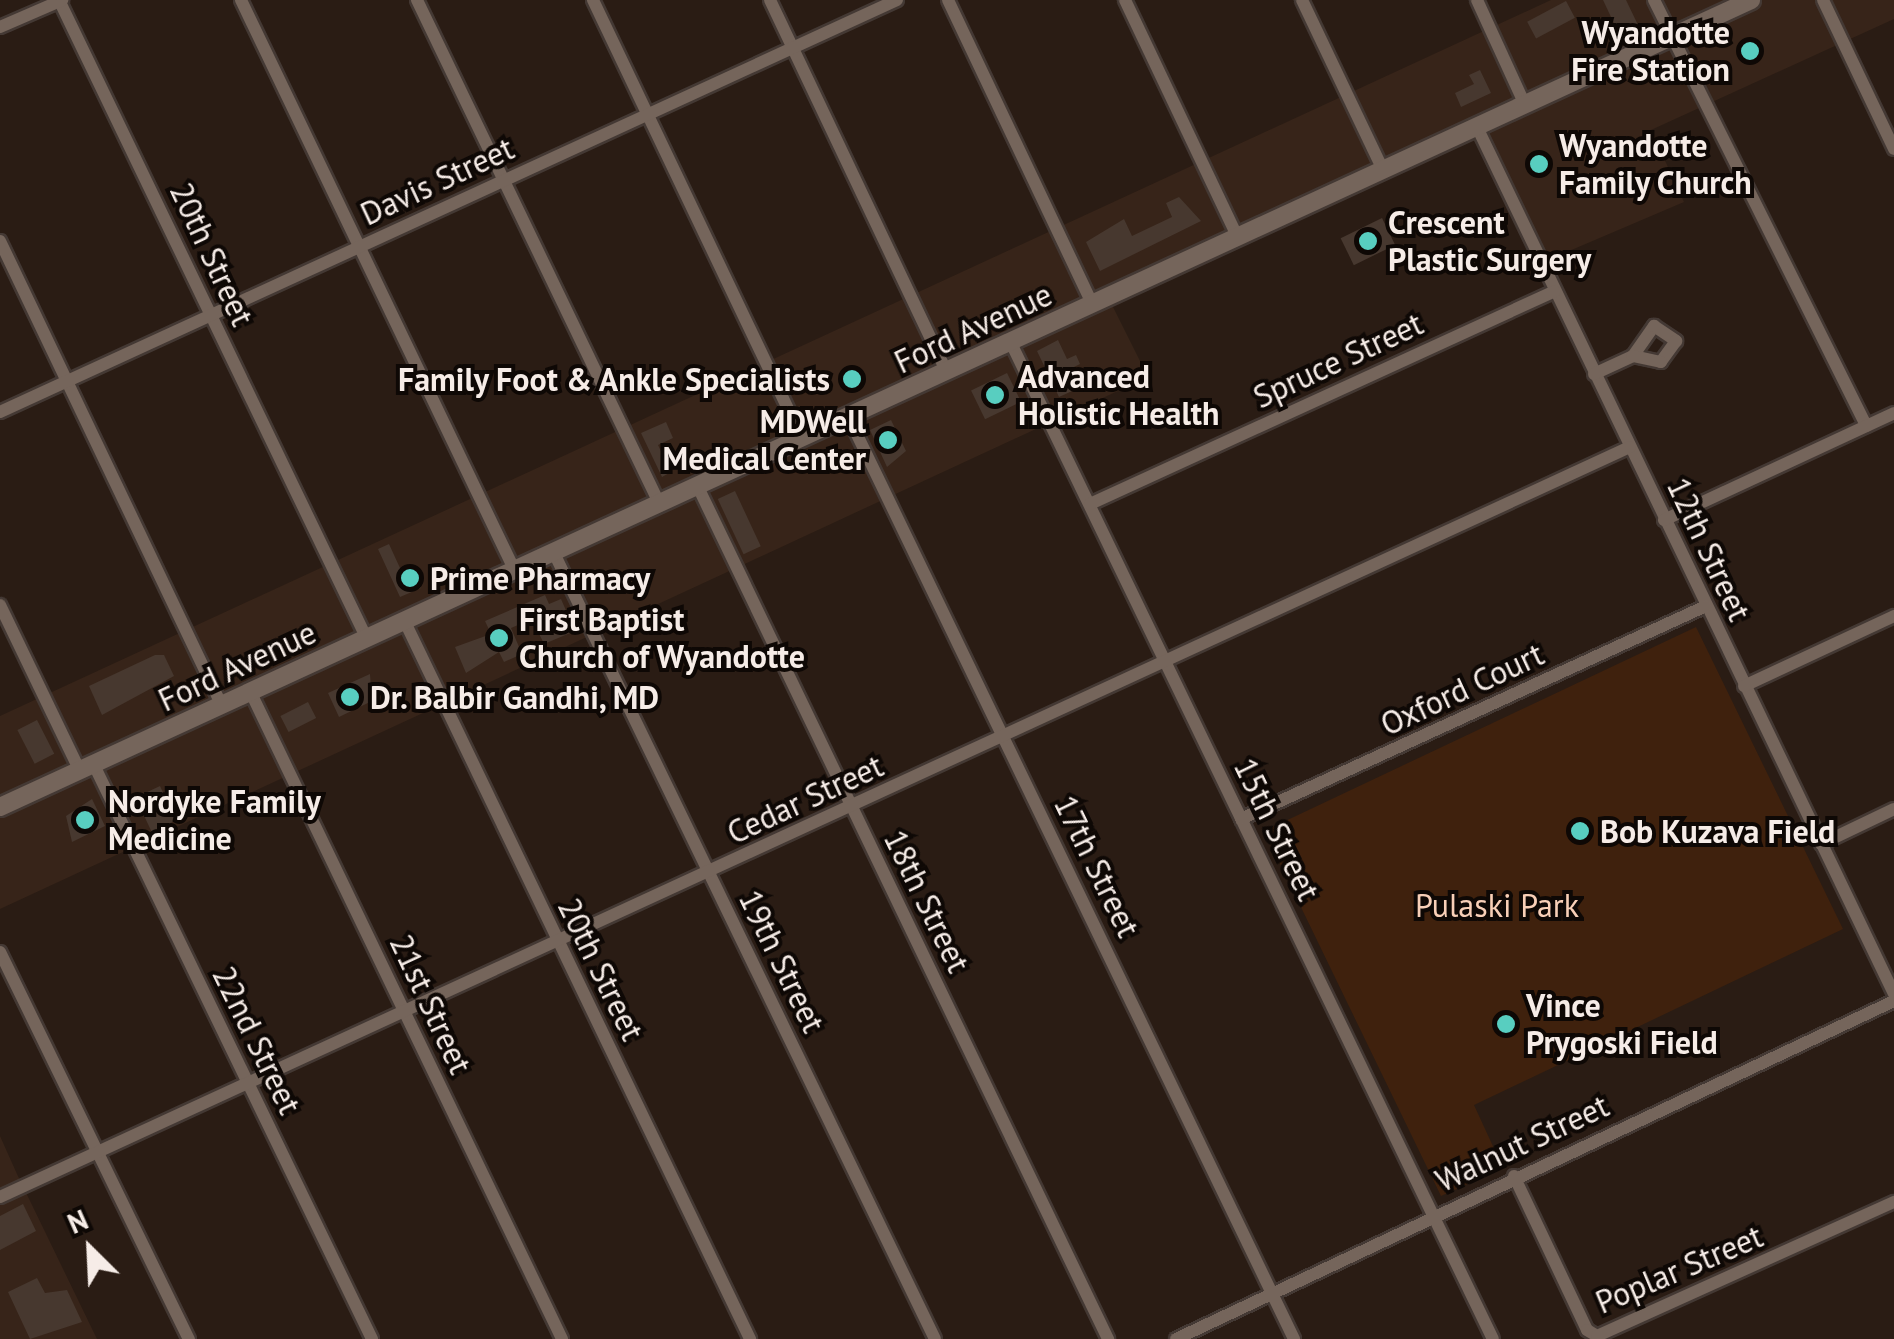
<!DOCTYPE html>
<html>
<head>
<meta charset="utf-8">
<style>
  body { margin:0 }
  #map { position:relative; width:1894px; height:1339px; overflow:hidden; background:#2a1c14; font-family:"PT Sans",sans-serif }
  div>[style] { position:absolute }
  .built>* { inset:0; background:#372419 }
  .green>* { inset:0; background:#3f210d }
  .building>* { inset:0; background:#47382f; transform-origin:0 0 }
  .roads { filter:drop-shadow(2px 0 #443934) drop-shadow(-2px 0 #443934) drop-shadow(0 2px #443934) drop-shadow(0 -2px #443934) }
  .minor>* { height:12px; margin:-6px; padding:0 6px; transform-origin:6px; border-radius:6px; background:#75655b }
  .secondary>* { height:18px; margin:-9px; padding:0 9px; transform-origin:9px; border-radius:9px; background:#75655b }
  .dots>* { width:28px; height:28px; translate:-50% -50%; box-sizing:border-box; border:5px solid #0e0805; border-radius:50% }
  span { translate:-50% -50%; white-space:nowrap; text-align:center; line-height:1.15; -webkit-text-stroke:8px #0e0805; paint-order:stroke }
  .poi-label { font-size:32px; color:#f6ece7; font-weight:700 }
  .right { translate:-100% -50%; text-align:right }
  .left { translate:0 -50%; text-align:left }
  .street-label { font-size:32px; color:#f6ece7 }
  .park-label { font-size:32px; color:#f8cfb7 }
  .north { position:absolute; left:40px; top:1199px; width:100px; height:100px; -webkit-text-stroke:8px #0e0805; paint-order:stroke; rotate:336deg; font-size:28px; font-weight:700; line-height:40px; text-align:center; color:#f6ece7 }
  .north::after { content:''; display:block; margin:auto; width:35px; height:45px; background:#f6ece7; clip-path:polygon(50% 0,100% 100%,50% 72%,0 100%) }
</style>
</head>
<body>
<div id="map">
  <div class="built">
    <div style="clip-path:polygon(1551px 0,1894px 0,1894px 19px,1651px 130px,1684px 202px,1541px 263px,1478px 127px,1109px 299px,1148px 377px,0 909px,0 716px)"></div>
    <div style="clip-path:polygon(0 1136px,17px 1174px,97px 1339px,0 1339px)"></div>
  </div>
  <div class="green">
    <div style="clip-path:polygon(1696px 627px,1843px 929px,1474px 1105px,1503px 1168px,1441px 1196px,1264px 831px)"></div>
  </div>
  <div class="building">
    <div style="clip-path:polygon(1603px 0,1626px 0,1638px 25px,1619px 34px)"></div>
    <div style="left:1566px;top:1px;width:19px;height:44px;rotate:62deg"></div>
    <div style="clip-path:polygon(1480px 70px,1491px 93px,1461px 107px,1455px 93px,1474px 84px,1469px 75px)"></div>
    <div style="clip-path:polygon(1179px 197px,1201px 221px,1100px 271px,1086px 242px,1124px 219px,1132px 236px,1172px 217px,1166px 203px)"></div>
    <div style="left:1382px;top:218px;width:30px;height:46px;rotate:64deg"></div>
    <div style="clip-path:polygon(1058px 340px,1067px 359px,1076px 355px,1080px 364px,1072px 368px,1081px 387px,1059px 397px,1037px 351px)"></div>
    <div style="left:1007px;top:373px;width:32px;height:40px;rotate:64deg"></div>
    <div style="clip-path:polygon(891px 420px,906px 451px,887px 467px,870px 430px)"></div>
    <div style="clip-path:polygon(666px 422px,673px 438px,658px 445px,671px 472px,662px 477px,641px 433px)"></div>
    <div style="left:735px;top:491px;width:61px;height:19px;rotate:65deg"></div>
    <div style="clip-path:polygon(389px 544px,400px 568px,410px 564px,421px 588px,400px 597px,378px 549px)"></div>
    <div style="clip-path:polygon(545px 595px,549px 604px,561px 599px,575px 631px,544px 644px,532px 619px,511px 628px,522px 654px,504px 662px,499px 652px,466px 673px,455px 647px,491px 634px,485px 621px)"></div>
    <div style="clip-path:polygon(155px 655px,164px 655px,174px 676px,102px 715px,89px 686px)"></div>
    <div style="clip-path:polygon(370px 674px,372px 701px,339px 717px,328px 693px)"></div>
    <div style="left:308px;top:702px;width:18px;height:31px;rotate:63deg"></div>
    <div style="left:37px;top:720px;width:38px;height:22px;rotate:63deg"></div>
    <div style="left:160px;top:786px;width:38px;height:27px;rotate:65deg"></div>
    <div style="clip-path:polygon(92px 799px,105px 826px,72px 842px,66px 816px)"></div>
    <div style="clip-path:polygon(23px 1204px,36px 1231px,0 1250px,0 1216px)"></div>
    <div style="clip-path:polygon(37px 1278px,45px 1293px,67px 1290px,82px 1322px,30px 1339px,8px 1292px)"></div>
  </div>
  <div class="roads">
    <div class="minor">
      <div style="left:59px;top:0;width:709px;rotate:64.27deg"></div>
      <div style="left:241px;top:0;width:633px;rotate:64.37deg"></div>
      <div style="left:417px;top:0;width:560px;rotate:64.3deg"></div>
      <div style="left:593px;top:0;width:486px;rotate:64.5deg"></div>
      <div style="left:770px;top:0;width:412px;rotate:64.6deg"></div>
      <div style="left:948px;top:0;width:338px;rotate:64.6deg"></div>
      <div style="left:1125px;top:0;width:263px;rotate:64.6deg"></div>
      <div style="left:1302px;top:0;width:188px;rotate:64.5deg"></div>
      <div style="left:1477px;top:0;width:115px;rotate:65.4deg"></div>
      <div style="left:1654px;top:0;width:476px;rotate:63.5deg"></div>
      <div style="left:1823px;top:0;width:165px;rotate:64.5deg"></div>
      <div style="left:0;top:27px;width:68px;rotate:-23.5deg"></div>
      <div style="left:1477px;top:127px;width:962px;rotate:64.31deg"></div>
      <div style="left:0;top:241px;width:515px;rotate:64.48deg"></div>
      <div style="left:1011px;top:343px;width:1106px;rotate:64.18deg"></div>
      <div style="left:1594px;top:374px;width:43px;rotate:-24.8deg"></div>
      <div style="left:1633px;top:356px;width:37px;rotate:-55deg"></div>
      <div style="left:1654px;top:326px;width:27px;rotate:34deg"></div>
      <div style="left:1676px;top:341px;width:26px;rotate:126deg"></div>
      <div style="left:1661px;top:362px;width:29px;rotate:-168deg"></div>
      <div style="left:0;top:412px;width:987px;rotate:-24.67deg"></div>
      <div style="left:849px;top:418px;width:1023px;rotate:64.21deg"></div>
      <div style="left:698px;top:487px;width:946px;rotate:64.3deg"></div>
      <div style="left:1090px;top:504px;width:511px;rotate:-24.61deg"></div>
      <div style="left:1664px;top:520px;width:254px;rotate:-24.9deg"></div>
      <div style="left:554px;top:553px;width:873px;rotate:64.14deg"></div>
      <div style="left:0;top:605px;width:184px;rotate:64.3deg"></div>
      <div style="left:405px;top:622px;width:796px;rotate:64.3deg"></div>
      <div style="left:1744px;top:686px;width:166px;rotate:-25deg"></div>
      <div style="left:251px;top:693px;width:717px;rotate:64.29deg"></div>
      <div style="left:94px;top:765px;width:638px;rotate:64.16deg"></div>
      <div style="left:1241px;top:819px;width:511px;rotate:-24.61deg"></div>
      <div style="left:1821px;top:844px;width:81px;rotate:-25.6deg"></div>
      <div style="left:0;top:952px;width:431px;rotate:64deg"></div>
      <div style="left:1514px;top:1176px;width:170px;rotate:64.6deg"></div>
      <div style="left:1587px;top:1330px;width:12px;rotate:31deg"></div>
      <div style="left:1597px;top:1336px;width:326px;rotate:-24.3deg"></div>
      <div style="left:0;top:1197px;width:1794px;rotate:-24.71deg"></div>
      <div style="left:1176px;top:1339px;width:794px;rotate:-25.21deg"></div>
    </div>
    <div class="secondary">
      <div style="left:0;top:807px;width:1928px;rotate:-24.74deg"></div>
    </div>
  </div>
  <div class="dots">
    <div style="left:1750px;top:51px;background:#58cec0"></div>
    <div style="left:1539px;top:164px;background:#58cec0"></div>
    <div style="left:1368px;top:241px;background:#58cec0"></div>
    <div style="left:852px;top:379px;background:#58cec0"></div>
    <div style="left:995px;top:395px;background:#58cec0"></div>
    <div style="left:888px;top:440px;background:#58cec0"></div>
    <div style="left:410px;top:578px;background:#58cec0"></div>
    <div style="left:499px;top:638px;background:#58cec0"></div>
    <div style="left:350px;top:697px;background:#58cec0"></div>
    <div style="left:85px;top:820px;background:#58cec0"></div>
    <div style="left:1580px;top:831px;background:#58cec0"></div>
    <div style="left:1506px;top:1024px;background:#58cec0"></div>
  </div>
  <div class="poi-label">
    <span class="right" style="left:1730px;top:51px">Wyandotte<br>Fire Station</span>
    <span class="left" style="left:1559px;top:164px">Wyandotte<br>Family Church</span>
    <span class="left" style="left:1388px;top:241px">Crescent<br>Plastic Surgery</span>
    <span class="left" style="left:1018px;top:395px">Advanced<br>Holistic Health</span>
    <span class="right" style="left:830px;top:379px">Family Foot &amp; Ankle Specialists</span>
    <span class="right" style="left:866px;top:440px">MDWell<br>Medical Center</span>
    <span class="left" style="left:430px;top:578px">Prime Pharmacy</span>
    <span class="left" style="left:519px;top:638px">First Baptist<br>Church of Wyandotte</span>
    <span class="left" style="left:370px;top:697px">Dr. Balbir Gandhi, MD</span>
    <span class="left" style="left:108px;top:820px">Nordyke Family<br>Medicine</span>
    <span class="left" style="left:1600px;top:831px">Bob Kuzava Field</span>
    <span class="left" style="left:1526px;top:1024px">Vince<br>Prygoski Field</span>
  </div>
  <div class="street-label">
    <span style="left:437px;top:181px;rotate:-25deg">Davis Street</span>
    <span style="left:212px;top:254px;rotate:65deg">20th Street</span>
    <span style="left:973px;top:328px;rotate:-25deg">Ford Avenue</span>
    <span style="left:1338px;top:360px;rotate:-25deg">Spruce Street</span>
    <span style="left:1709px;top:549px;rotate:65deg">12th Street</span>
    <span style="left:237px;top:666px;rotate:-25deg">Ford Avenue</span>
    <span style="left:1462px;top:689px;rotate:-25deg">Oxford Court</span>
    <span style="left:805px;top:799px;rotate:-25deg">Cedar Street</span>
    <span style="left:1277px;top:829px;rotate:64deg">15th Street</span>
    <span style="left:1097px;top:866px;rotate:64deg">17th Street</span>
    <span style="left:927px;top:901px;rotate:64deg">18th Street</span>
    <span style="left:782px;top:961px;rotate:64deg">19th Street</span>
    <span style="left:601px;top:969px;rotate:64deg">20th Street</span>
    <span style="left:431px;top:1004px;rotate:65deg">21st Street</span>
    <span style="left:257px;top:1040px;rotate:64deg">22nd Street</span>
    <span style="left:1522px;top:1143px;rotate:-25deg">Walnut Street</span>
    <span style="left:1679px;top:1269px;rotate:-23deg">Poplar Street</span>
  </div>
  <div class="park-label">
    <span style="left:1497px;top:905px">Pulaski Park</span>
  </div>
  <div class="north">N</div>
</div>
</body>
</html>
